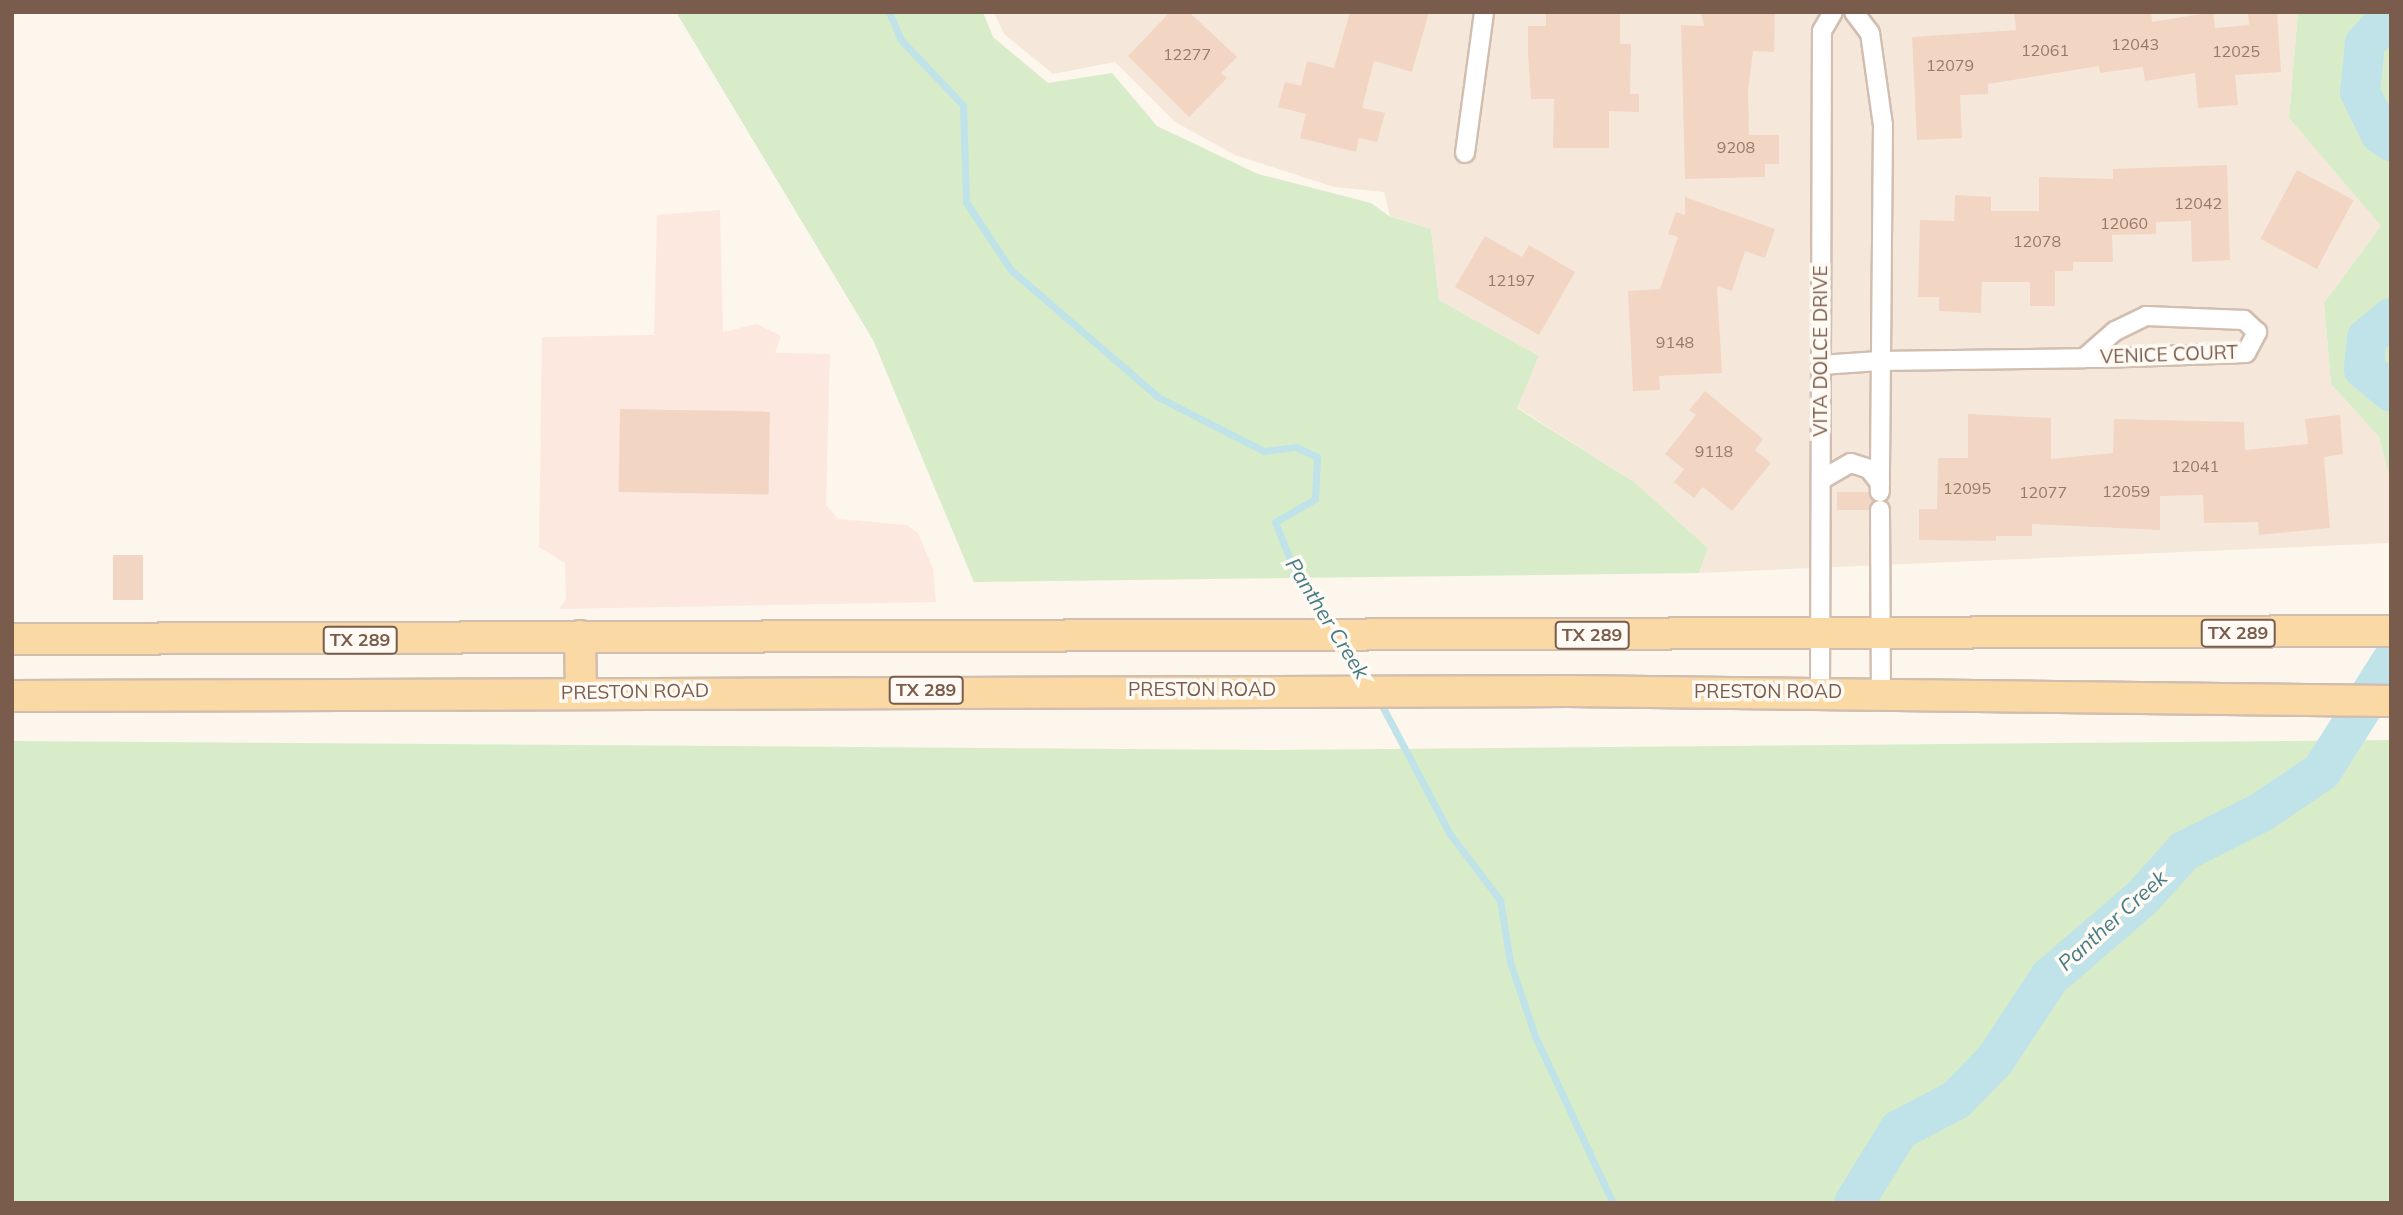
<!DOCTYPE html>
<html>
<head>
<meta charset="utf-8">
<style>
  body { margin:0 }
  #map { position:relative; width:2403px; height:1215px; overflow:hidden; background:#fdf6ec; font-family:Mulish,sans-serif }
  div>[style] { position:absolute }
  .residential>* { inset:0; background:#f5e8da }
  .commercial>* { inset:0; background:#fde8e0 }
  .green>* { inset:0; background:#d8ecc9 }
  .stream>* { height:7px; margin:-3.5px; padding:0 3.5px; transform-origin:3.5px; border-radius:3.5px; background:#bfe3e8 }
  .river>* { height:40px; margin:-20px; padding:0 20px; transform-origin:20px; border-radius:20px; background:#bfe3e8 }
  .building>* { inset:0; background:#f3d5c3; transform-origin:0 0 }
  .roads { filter:drop-shadow(2px 0 #d1beb0) drop-shadow(-2px 0 #d1beb0) drop-shadow(0 2px #d1beb0) drop-shadow(0 -2px #d1beb0) }
  .street>* { height:18px; margin:-9px; padding:0 9px; transform-origin:9px; border-radius:9px; background:#fff }
  .primary>* { height:30px; margin:-15px; padding:0 15px; transform-origin:15px; border-radius:15px; background:#fbd9a5 }
  span { translate:-50% -50%; white-space:nowrap; text-align:center; line-height:1.15; -webkit-text-stroke:7px #fffaf3; paint-order:stroke }
  .number-label { font-size:16px; color:#987a6a }
  .number-label span { -webkit-text-stroke-width:0 }
  .shield-label span { padding:2px 5px; background:#fffaf3; border:2px solid; border-radius:5px; -webkit-text-stroke-width:0 }
  .shield-label { font-size:18px; color:#7a5c4d; font-weight:700 }
  .street-label { font-size:19px; color:#7a5c4d }
  .water-label { font-size:21px; color:#437c86; font-style:italic }
  .frame { position:absolute; inset:0; border:14px solid #7a5c4d; pointer-events:none }
</style>
</head>
<body>
<div id="map">
  <div class="residential">
    <div style="clip-path:polygon(994px 12px,2298px 12px,2289px 118px,2381px 226px,2324px 303px,2331px 384px,2379px 437px,2391px 483px,2391px 543px,1699px 573px,1708px 548px,1634px 482px,1517px 407px,1539px 356px,1439px 300px,1431px 229px,1390px 216px,1384px 192px,1334px 187px,1235px 155px,1175px 122px,1115px 62px,1053px 74px,1004px 34px)"></div>
  </div>
  <div class="commercial">
    <div style="clip-path:polygon(720px 210px,723px 332px,757px 324px,781px 336px,775px 353px,830px 354px,826px 505px,838px 519px,907px 525px,918px 533px,933px 569px,936px 602px,559px 609px,566px 600px,565px 563px,539px 547px,542px 337px,654px 335px,657px 215px)"></div>
  </div>
  <div class="green">
    <div style="clip-path:polygon(676px 12px,983px 12px,993px 37px,1048px 83px,1112px 73px,1157px 126px,1258px 174px,1371px 203px,1389px 216px,1431px 229px,1439px 300px,1539px 356px,1517px 408px,1634px 482px,1708px 548px,1699px 573px,974px 582px,873px 340px)"></div>
    <div style="clip-path:polygon(2298px 12px,2391px 12px,2391px 483px,2379px 437px,2331px 384px,2324px 303px,2381px 226px,2289px 118px)"></div>
    <div style="clip-path:polygon(2391px 740px,2391px 1203px,12px 1203px,12px 741px,1275px 750px)"></div>
  </div>
  <div class="stream">
    <div style="left:889px;top:12px;width:30px;rotate:67deg"></div>
    <div style="left:901px;top:40px;width:90px;rotate:46.4deg"></div>
    <div style="left:963px;top:105px;width:97px;rotate:88.2deg"></div>
    <div style="left:966px;top:202px;width:82px;rotate:56.5deg"></div>
    <div style="left:1011px;top:270px;width:194px;rotate:40.8deg"></div>
    <div style="left:1158px;top:397px;width:119px;rotate:27deg"></div>
    <div style="left:1264px;top:451px;width:32px;rotate:-7deg"></div>
    <div style="left:1296px;top:447px;width:23px;rotate:25deg"></div>
    <div style="left:1317px;top:457px;width:42px;rotate:92.7deg"></div>
    <div style="left:1315px;top:499px;width:46px;rotate:150.1deg"></div>
    <div style="left:1275px;top:522px;width:54px;rotate:68.2deg"></div>
    <div style="left:1295px;top:572px;width:69px;rotate:53.3deg"></div>
    <div style="left:1345px;top:643px;width:48px;rotate:58.6deg"></div>
    <div style="left:1379px;top:700px;width:152px;rotate:62.1deg"></div>
    <div style="left:1450px;top:834px;width:83px;rotate:52.9deg"></div>
    <div style="left:1500px;top:900px;width:63px;rotate:80.8deg"></div>
    <div style="left:1510px;top:962px;width:78px;rotate:71.3deg"></div>
    <div style="left:1535px;top:1036px;width:184px;rotate:65deg"></div>
  </div>
  <div class="river">
    <div style="left:2391px;top:14px;width:40px;rotate:131deg"></div>
    <div style="left:2365px;top:44px;width:48px;rotate:95.9deg"></div>
    <div style="left:2360px;top:92px;width:46px;rotate:64deg"></div>
    <div style="left:2380px;top:133px;width:14px;rotate:36deg"></div>
    <div style="left:2391px;top:318px;width:31px;rotate:140deg"></div>
    <div style="left:2367px;top:338px;width:31px;rotate:96deg"></div>
    <div style="left:2364px;top:369px;width:35px;rotate:40deg"></div>
    <div style="left:1854px;top:1203px;width:86px;rotate:-58.3deg"></div>
    <div style="left:1899px;top:1130px;width:64px;rotate:-27.8deg"></div>
    <div style="left:1956px;top:1100px;width:56px;rotate:-45.7deg"></div>
    <div style="left:1995px;top:1060px;width:100px;rotate:-56.5deg"></div>
    <div style="left:2050px;top:977px;width:123px;rotate:-40.7deg"></div>
    <div style="left:2143px;top:897px;width:62px;rotate:-48.3deg"></div>
    <div style="left:2184px;top:851px;width:85px;rotate:-26.6deg"></div>
    <div style="left:2260px;top:813px;width:75px;rotate:-34.1deg"></div>
    <div style="left:2322px;top:771px;width:129px;rotate:-57.7deg"></div>
  </div>
  <div class="building">
    <div style="clip-path:polygon(1170px 12px,1189px 12px,1237px 57px,1221px 73px,1227px 78px,1189px 117px,1128px 56px)"></div>
    <div style="clip-path:polygon(1350px 12px,1429px 12px,1412px 72px,1374px 61px,1362px 108px,1385px 113px,1377px 142px,1359px 138px,1356px 152px,1300px 138px,1306px 114px,1278px 107px,1285px 82px,1301px 86px,1307px 61px,1334px 68px)"></div>
    <div style="clip-path:polygon(1546px 12px,1620px 12px,1620px 44px,1631px 44px,1630px 94px,1639px 94px,1639px 112px,1609px 111px,1609px 148px,1553px 148px,1554px 99px,1531px 99px,1528px 54px,1528px 26px,1546px 26px)"></div>
    <div style="clip-path:polygon(1701px 12px,1775px 12px,1774px 52px,1753px 51px,1748px 91px,1749px 135px,1779px 135px,1779px 164px,1765px 164px,1765px 177px,1685px 179px,1681px 25px,1704px 26px)"></div>
    <div style="clip-path:polygon(2014px 12px,2151px 12px,2152px 22px,2213px 12px,2215px 28px,2249px 25px,2248px 12px,2277px 12px,2281px 72px,2235px 75px,2238px 105px,2198px 108px,2195px 73px,2145px 81px,2143px 67px,2100px 73px,2099px 66px,1988px 84px,1988px 94px,1960px 95px,1962px 138px,1917px 140px,1912px 37px,2016px 30px)"></div>
    <div style="clip-path:polygon(2227px 165px,2230px 260px,2192px 262px,2191px 221px,2156px 222px,2156px 234px,2112px 235px,2113px 262px,2073px 262px,2073px 271px,2055px 271px,2055px 306px,2030px 306px,2030px 282px,1982px 282px,1981px 313px,1939px 311px,1939px 297px,1918px 297px,1920px 220px,1954px 221px,1955px 195px,1991px 197px,1991px 211px,2039px 211px,2039px 177px,2113px 179px,2113px 169px)"></div>
    <div style="left:2297px;top:170px;width:64px;height:78px;rotate:28deg"></div>
    <div style="clip-path:polygon(1685px 197px,1775px 229px,1765px 258px,1745px 251px,1732px 291px,1717px 286px,1722px 373px,1659px 376px,1660px 390px,1633px 391px,1628px 291px,1660px 289px,1678px 237px,1668px 234px,1676px 212px,1685px 215px)"></div>
    <div style="clip-path:polygon(1485px 236px,1522px 257px,1529px 245px,1575px 272px,1539px 335px,1455px 287px)"></div>
    <div style="clip-path:polygon(1705px 391px,1763px 439px,1755px 450px,1771px 463px,1732px 511px,1703px 487px,1694px 498px,1674px 482px,1684px 469px,1665px 454px,1696px 415px,1689px 410px)"></div>
    <div style="left:620px;top:409px;width:150px;height:83px;rotate:1deg"></div>
    <div style="clip-path:polygon(1968px 414px,2051px 418px,2051px 459px,2113px 453px,2114px 419px,2244px 422px,2245px 450px,2308px 444px,2305px 419px,2340px 415px,2343px 454px,2324px 457px,2330px 528px,2259px 535px,2258px 522px,2204px 523px,2203px 495px,2160px 496px,2160px 530px,2032px 524px,2032px 536px,1996px 536px,1996px 541px,1919px 540px,1919px 509px,1937px 509px,1938px 458px,1968px 458px)"></div>
    <div style="clip-path:polygon(1837px 492px,1869px 492px,1873px 501px,1869px 510px,1837px 510px)"></div>
    <div style="left:113px;top:555px;width:30px;height:45px"></div>
  </div>
  <div class="roads">
    <div class="street">
      <div style="left:1854px;top:12px;width:26px;rotate:53deg"></div>
      <div style="left:1870px;top:33px;width:93px;rotate:82deg"></div>
      <div style="left:1883px;top:125px;width:367px;rotate:90.5deg"></div>
      <div style="left:1465px;top:153px;width:142px;rotate:-82.3deg"></div>
      <div style="left:1821px;top:365px;width:58px;rotate:-3.9deg"></div>
      <div style="left:1879px;top:361px;width:205px;rotate:-0.8deg"></div>
      <div style="left:2084px;top:358px;width:17px"></div>
      <div style="left:2101px;top:358px;width:145px;rotate:-2deg"></div>
      <div style="left:2246px;top:353px;width:24px;rotate:-62deg"></div>
      <div style="left:2257px;top:332px;width:18px;rotate:-137deg"></div>
      <div style="left:2244px;top:320px;width:98px;rotate:-177.7deg"></div>
      <div style="left:2146px;top:316px;width:34px;rotate:154deg"></div>
      <div style="left:2115px;top:331px;width:41px;rotate:138.9deg"></div>
      <div style="left:1821px;top:480px;width:34px;rotate:-30deg"></div>
      <div style="left:1851px;top:463px;width:19px;rotate:18deg"></div>
      <div style="left:1869px;top:469px;width:18px;rotate:52deg"></div>
      <div style="left:1880px;top:510px;width:183px;rotate:89.7deg"></div>
      <div style="left:1820px;top:693px;width:662px;rotate:-89.83deg"></div>
      <div style="left:1822px;top:31px;width:22px;rotate:-60deg"></div>
    </div>
    <div class="primary">
      <div style="left:580px;top:636px;width:57px;rotate:89deg"></div>
      <div style="left:12px;top:639px;width:2379px;rotate:-0.19deg"></div>
      <div style="left:12px;top:696px;width:1556px;rotate:-0.18deg"></div>
      <div style="left:1568px;top:691px;width:823px;rotate:0.7deg"></div>
    </div>
  </div>
  <div class="number-label">
    <span style="left:2135px;top:44px">12043</span>
    <span style="left:2045px;top:50px">12061</span>
    <span style="left:2236px;top:51px">12025</span>
    <span style="left:1187px;top:54px">12277</span>
    <span style="left:1950px;top:65px">12079</span>
    <span style="left:1736px;top:147px">9208</span>
    <span style="left:2198px;top:203px">12042</span>
    <span style="left:2124px;top:223px">12060</span>
    <span style="left:2037px;top:241px">12078</span>
    <span style="left:1511px;top:280px">12197</span>
    <span style="left:1675px;top:342px">9148</span>
    <span style="left:1714px;top:451px">9118</span>
    <span style="left:2195px;top:466px">12041</span>
    <span style="left:1967px;top:488px">12095</span>
    <span style="left:2126px;top:491px">12059</span>
    <span style="left:2043px;top:492px">12077</span>
  </div>
  <div class="shield-label">
    <span style="left:2238px;top:633px">TX 289</span>
    <span style="left:1592px;top:635px">TX 289</span>
    <span style="left:360px;top:640px">TX 289</span>
    <span style="left:926px;top:690px">TX 289</span>
  </div>
  <div class="street-label">
    <span style="left:1821px;top:351px;rotate:-90deg">VITA DOLCE DRIVE</span>
    <span style="left:2169px;top:355px;rotate:-2deg">VENICE COURT</span>
    <span style="left:1202px;top:690px">PRESTON ROAD</span>
    <span style="left:635px;top:692px;rotate:-1deg">PRESTON ROAD</span>
    <span style="left:1768px;top:692px">PRESTON ROAD</span>
  </div>
  <div class="water-label">
    <span style="left:1328px;top:618px;rotate:58deg">Panther Creek</span>
    <span style="left:2112px;top:920px;rotate:-42deg">Panther Creek</span>
  </div>
  <div class="frame"></div>
</div>
</body>
</html>
